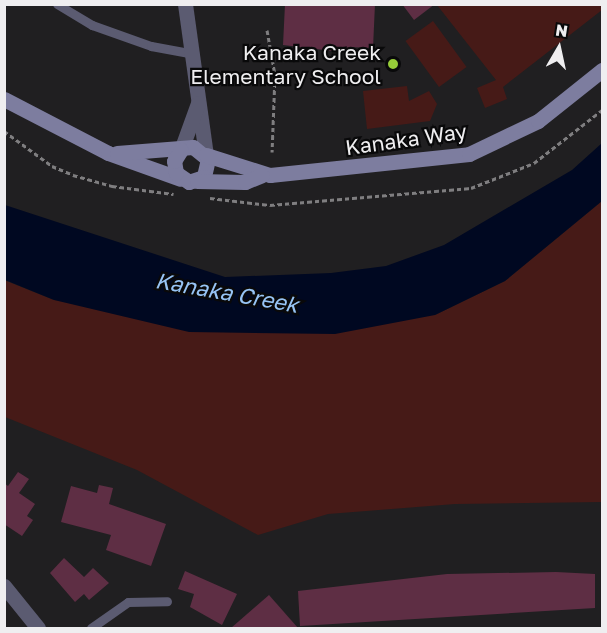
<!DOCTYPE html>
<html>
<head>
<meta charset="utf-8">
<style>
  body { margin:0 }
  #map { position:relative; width:607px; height:633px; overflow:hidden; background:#201f21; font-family:"Golos Text",sans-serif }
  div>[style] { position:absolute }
  .green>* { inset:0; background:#461a17; transform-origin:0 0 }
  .water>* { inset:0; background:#000821 }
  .building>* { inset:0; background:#5e2e44 }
  .path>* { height:3px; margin-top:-1.5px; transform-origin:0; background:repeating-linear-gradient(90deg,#7f7e80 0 4.5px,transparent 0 7.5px) }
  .service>* { height:9px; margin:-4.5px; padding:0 4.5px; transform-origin:4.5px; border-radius:4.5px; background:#5b5b71 }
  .minor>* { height:15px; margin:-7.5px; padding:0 7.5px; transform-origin:7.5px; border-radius:7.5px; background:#5b5b71 }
  .tertiary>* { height:15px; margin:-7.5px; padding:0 7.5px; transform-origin:7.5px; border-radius:7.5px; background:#5b5b71 }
  .secondary>* { height:15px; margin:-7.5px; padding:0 7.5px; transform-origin:7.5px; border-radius:7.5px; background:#7d7d9f }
  .dots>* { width:16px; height:16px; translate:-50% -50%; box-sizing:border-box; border:3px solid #09090a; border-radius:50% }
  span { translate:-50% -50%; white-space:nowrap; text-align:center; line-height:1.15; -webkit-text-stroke:4.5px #09090a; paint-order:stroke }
  .poi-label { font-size:21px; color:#efeef0 }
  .right { translate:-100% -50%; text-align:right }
  .street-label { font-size:21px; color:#efeef0 }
  .water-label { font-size:22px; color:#97c4f5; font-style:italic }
  .frame { position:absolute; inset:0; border:6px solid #efeef0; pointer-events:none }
  .north { position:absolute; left:529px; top:18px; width:60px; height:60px; -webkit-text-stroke:4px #09090a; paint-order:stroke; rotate:9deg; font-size:16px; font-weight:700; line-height:24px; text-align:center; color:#efeef0 }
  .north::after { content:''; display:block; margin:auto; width:21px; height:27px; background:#efeef0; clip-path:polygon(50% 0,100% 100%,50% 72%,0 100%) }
</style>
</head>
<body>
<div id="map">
  <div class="green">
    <div style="clip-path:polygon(602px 4px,602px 10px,503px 87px,507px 99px,485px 108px,477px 88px,496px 80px,437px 5px)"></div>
    <div style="left:433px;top:21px;width:57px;height:34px;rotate:54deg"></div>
    <div style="clip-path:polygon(407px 86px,409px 101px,429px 91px,437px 104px,430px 121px,367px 129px,363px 91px)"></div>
    <div style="clip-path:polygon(602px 201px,602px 502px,455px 504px,328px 514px,258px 535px,137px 470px,5px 417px,4px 280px,54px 300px,435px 315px,505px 281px)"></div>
  </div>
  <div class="water">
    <div style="clip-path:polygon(602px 143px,602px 201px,505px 281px,435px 315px,335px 334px,189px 332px,54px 300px,5px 280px,5px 205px,225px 277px,331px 273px,386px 266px,444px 245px,572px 170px)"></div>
  </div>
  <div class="building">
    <div style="clip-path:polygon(285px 4px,375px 4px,373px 48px,349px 47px,349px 53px,283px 45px)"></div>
    <div style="clip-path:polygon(402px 4px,435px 4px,414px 20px)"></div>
    <div style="clip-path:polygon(18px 472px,29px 479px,19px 493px,35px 504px,27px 516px,33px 520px,22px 536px,4px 524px,4px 483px,8px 486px)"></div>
    <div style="clip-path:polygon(99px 485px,113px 488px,109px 504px,166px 524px,151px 566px,106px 550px,111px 535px,61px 522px,71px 486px,97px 493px)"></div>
    <div style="clip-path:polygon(64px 558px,84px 577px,93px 568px,109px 583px,89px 600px,84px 594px,75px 602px,50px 573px)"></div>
    <div style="clip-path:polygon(185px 571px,237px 594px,222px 625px,190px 607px,194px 594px,178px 589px)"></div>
    <div style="clip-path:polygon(556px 572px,595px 574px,595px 608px,300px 626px,298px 591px,447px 574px)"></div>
    <div style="clip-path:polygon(269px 595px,298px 628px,231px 628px)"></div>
  </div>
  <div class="path">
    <div style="left:267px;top:30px;width:46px;rotate:79.9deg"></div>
    <div style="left:275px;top:75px;width:77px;rotate:92.2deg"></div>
    <div style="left:4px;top:131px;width:59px;rotate:36.1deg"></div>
    <div style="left:52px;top:166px;width:23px;rotate:23deg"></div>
    <div style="left:73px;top:175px;width:41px;rotate:15.8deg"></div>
    <div style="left:112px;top:186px;width:62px;rotate:7.5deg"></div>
    <div style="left:210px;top:198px;width:60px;rotate:6.7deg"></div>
    <div style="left:270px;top:205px;width:202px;rotate:-4.8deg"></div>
    <div style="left:471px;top:188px;width:68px;rotate:-21.6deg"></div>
    <div style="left:534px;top:163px;width:86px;rotate:-37.9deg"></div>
  </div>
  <div class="service">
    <div style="left:57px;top:4px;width:41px;rotate:31deg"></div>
    <div style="left:92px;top:25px;width:63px;rotate:19.6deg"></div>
    <div style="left:151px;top:46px;width:44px;rotate:10.5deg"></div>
    <div style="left:91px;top:628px;width:45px;rotate:-35.1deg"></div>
    <div style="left:128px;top:602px;width:39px;rotate:-1deg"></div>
  </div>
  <div class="minor">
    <div style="left:185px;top:4px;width:152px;rotate:82.1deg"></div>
    <div style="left:181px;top:150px;width:50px;rotate:-70.1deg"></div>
  </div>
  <div class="tertiary">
    <div style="left:4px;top:586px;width:54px;rotate:51deg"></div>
  </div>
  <div class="secondary">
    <div style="left:4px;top:99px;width:117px;rotate:27.4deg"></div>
    <div style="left:108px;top:153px;width:77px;rotate:19.6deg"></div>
    <div style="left:117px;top:153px;width:76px;rotate:-4.5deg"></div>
    <div style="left:193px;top:147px;width:19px;rotate:39deg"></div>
    <div style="left:208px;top:159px;width:18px;rotate:103deg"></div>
    <div style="left:204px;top:177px;width:16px;rotate:162deg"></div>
    <div style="left:189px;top:182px;width:16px;rotate:-145deg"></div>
    <div style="left:176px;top:173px;width:12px;rotate:-99deg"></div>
    <div style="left:174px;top:161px;width:13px;rotate:-58deg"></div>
    <div style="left:206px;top:155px;width:67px;rotate:17.4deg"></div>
    <div style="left:270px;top:175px;width:200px;rotate:-6deg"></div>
    <div style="left:469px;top:154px;width:76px;rotate:-25.6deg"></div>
    <div style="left:538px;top:121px;width:82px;rotate:-38.6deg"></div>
    <div style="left:197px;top:181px;width:48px;rotate:1.2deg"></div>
    <div style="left:245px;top:182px;width:18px;rotate:-22deg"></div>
  </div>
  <div class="dots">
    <div style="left:393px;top:64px;background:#96cc39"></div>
  </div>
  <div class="poi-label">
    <span class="right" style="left:381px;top:64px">Kanaka Creek<br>Elementary School</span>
  </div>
  <div class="street-label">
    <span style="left:406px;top:139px;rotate:-8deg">Kanaka Way</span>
  </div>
  <div class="water-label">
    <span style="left:227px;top:292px;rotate:10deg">Kanaka Creek</span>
  </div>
  <div class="frame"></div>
  <div class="north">N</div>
</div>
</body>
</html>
